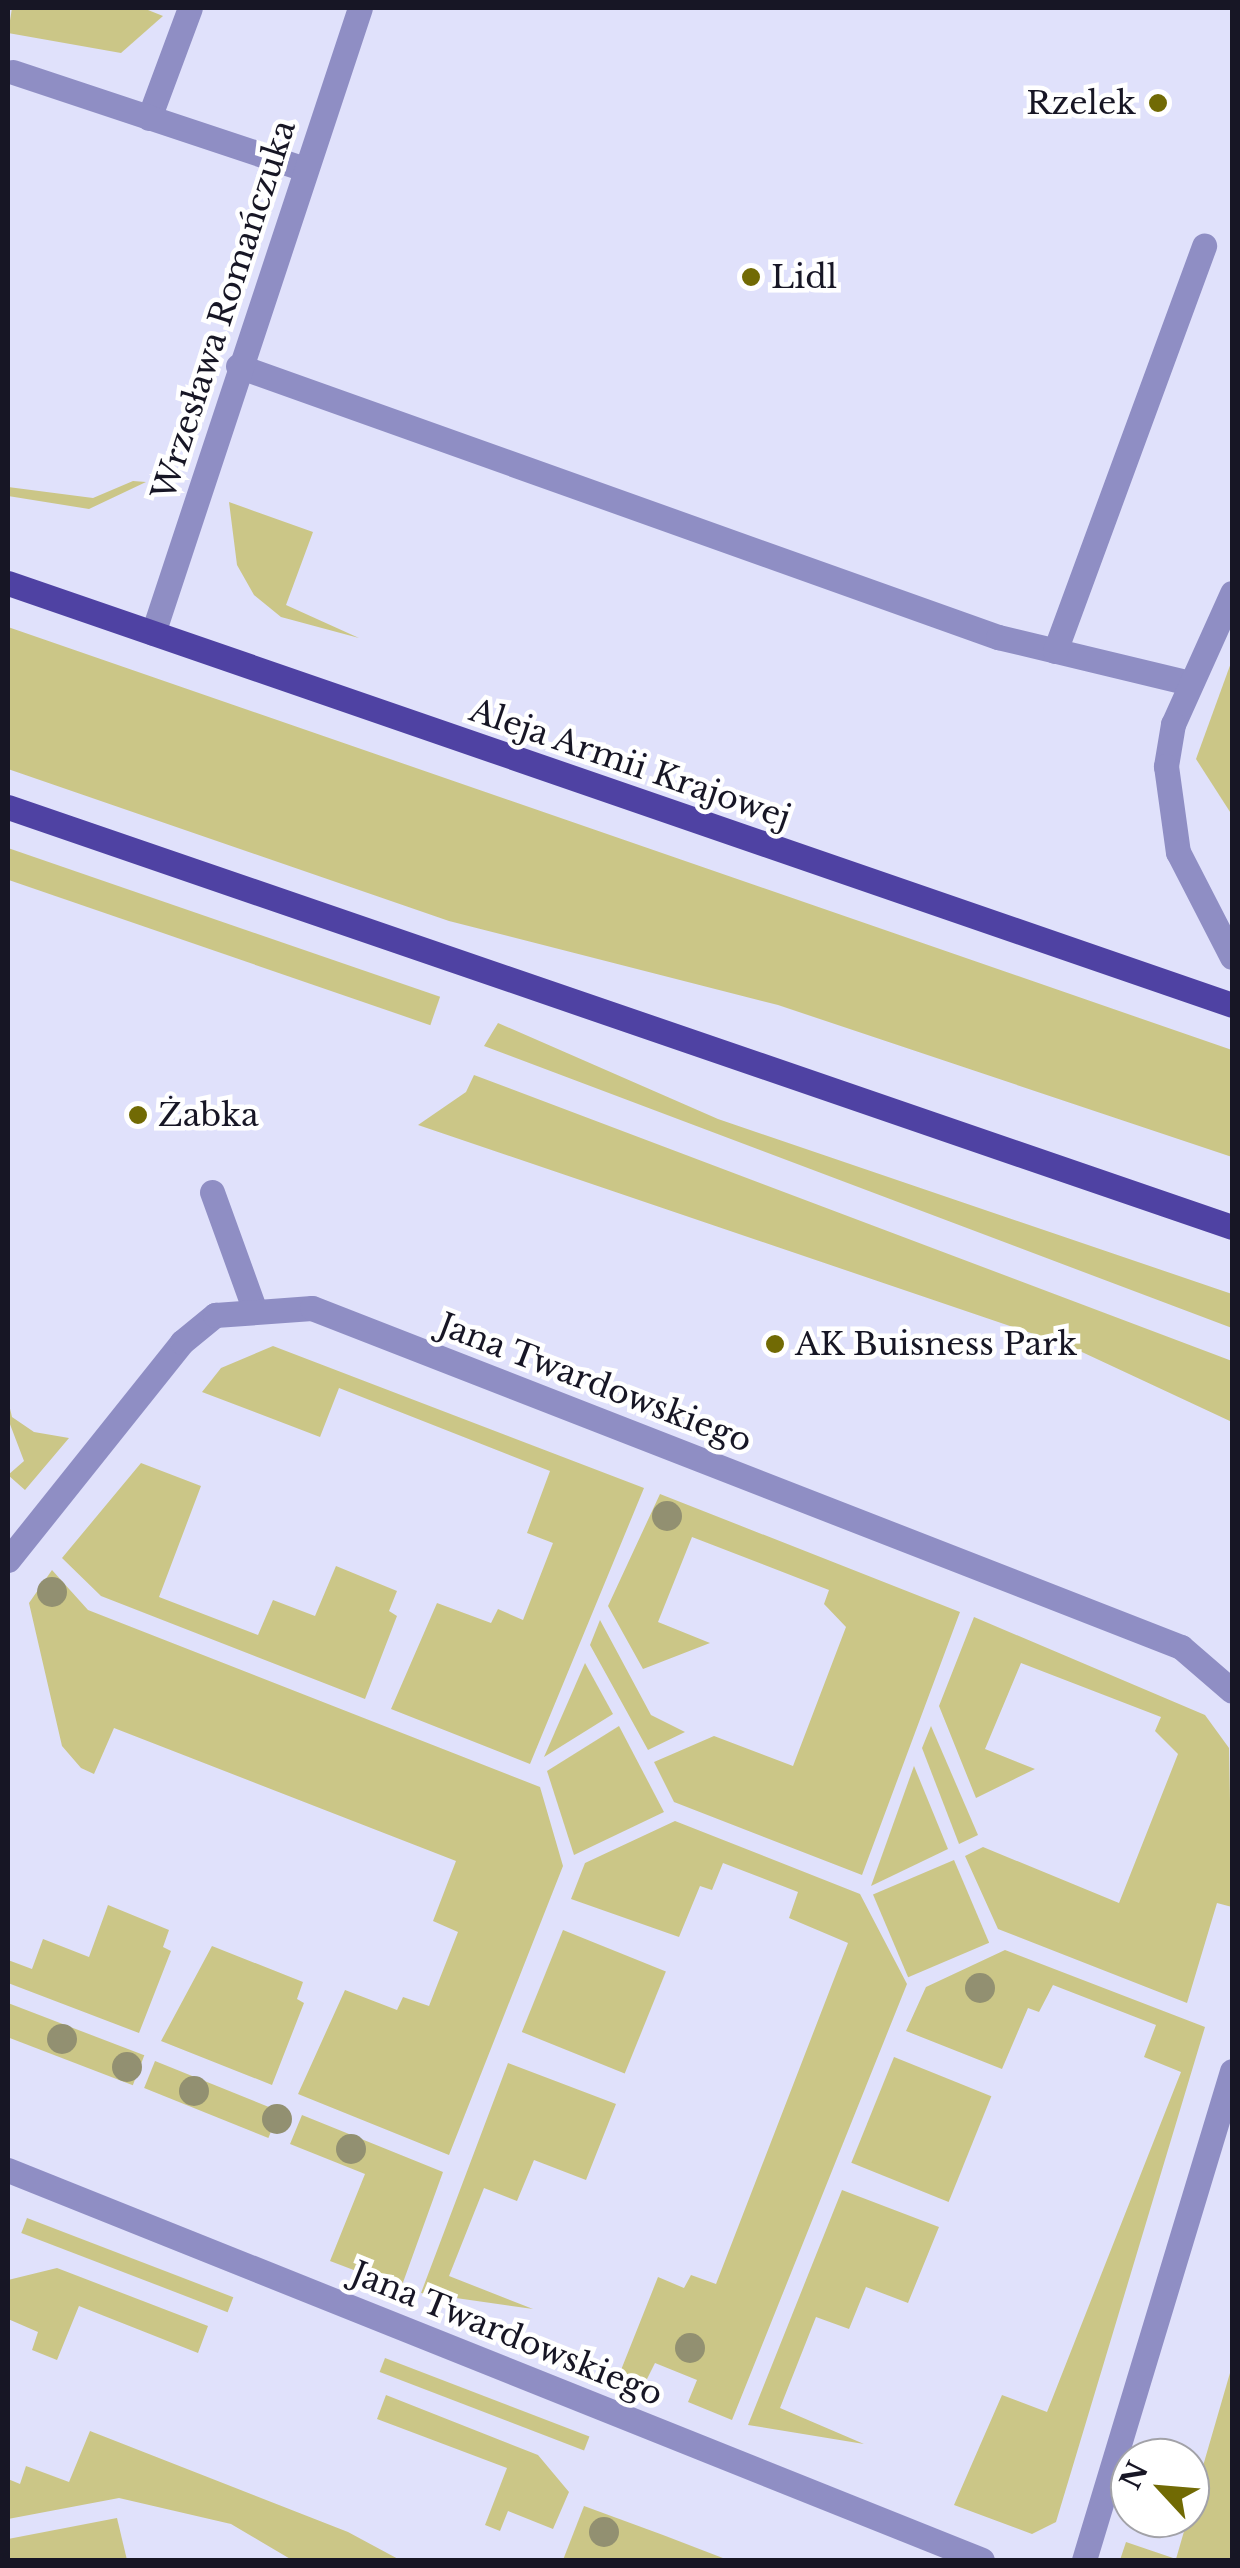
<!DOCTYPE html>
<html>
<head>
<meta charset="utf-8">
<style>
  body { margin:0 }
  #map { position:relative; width:1240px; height:2568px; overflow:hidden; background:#e0e1fb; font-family:"Libre Baskerville",serif }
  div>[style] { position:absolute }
  .green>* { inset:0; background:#cbc687; transform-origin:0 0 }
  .service>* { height:25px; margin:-12.5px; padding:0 12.5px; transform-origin:12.5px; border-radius:12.5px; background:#8f8ec4 }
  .minor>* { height:25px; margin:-12.5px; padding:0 12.5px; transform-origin:12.5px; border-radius:12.5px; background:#8f8ec4 }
  .primary>* { height:25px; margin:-12.5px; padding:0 12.5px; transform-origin:12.5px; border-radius:12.5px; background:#4f42a3 }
  .trees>* { width:30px; height:30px; margin:-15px; border-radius:50%; background:#929071 }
  .dots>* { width:28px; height:28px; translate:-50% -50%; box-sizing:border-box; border:5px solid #fff; border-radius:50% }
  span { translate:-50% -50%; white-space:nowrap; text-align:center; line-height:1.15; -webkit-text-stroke:9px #fff; paint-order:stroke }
  .poi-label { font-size:32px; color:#171625 }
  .right { translate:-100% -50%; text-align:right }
  .left { translate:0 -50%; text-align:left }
  .street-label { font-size:32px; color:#171625 }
  .frame { position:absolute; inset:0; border:10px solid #171625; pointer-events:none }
  .north { position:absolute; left:1110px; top:2438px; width:100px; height:100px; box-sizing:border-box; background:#fff; border:2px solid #a2a2a8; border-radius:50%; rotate:296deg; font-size:28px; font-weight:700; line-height:40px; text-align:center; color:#171625 }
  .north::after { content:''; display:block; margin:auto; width:35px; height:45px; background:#716a04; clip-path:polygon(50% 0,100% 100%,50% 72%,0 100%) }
</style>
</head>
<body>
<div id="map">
  <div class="green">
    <div style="clip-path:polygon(12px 8px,143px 8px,163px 16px,121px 53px,8px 33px)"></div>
    <div style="clip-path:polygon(133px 481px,146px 482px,89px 509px,8px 496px,8px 487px,93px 498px)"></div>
    <div style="clip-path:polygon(229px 502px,313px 532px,286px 605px,359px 638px,281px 617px,254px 595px,237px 565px)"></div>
    <div style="clip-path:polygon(8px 627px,1232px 1050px,1232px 1157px,778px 1005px,449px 921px,8px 769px)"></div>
    <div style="clip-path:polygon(1232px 660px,1232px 815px,1196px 759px)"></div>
    <div style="left:8px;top:848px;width:457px;height:30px;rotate:19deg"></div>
    <div style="clip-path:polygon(498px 1023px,718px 1119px,1232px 1294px,1232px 1328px,484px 1046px)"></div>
    <div style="clip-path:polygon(474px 1075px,1232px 1361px,1232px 1422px,1069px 1346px,418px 1125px,466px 1092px)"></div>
    <div style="clip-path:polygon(273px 1346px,644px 1488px,530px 1764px,391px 1709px,437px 1603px,491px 1623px,498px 1609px,523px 1620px,553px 1543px,527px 1533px,550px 1471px,339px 1388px,320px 1437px,202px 1392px,221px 1368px)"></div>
    <div style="clip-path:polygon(8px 1400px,12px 1417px,34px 1432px,69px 1438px,25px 1490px,8px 1475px,24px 1461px,8px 1419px)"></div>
    <div style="clip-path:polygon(141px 1463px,201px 1486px,159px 1597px,258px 1635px,273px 1600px,315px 1616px,336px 1566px,397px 1591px,389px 1611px,397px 1616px,365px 1699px,101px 1596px,62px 1558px)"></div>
    <div style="clip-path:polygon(660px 1494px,960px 1612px,862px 1875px,674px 1802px,654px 1762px,714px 1736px,793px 1766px,846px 1627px,824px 1604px,829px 1590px,692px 1537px,658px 1622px,710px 1643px,643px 1669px,608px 1606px)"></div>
    <div style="clip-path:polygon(52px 1570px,88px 1610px,540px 1787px,563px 1866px,449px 2155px,298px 2094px,345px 1990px,397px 2010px,403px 1997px,429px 2006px,458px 1932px,433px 1921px,456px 1861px,114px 1728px,94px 1774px,81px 1768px,62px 1746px,29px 1603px)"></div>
    <div style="clip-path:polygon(974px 1617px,1205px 1715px,1229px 1748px,1232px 1907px,1217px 1903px,1187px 2003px,998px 1929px,965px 1856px,983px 1847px,1119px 1903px,1178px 1754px,1155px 1731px,1161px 1717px,1021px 1663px,985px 1749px,1035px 1769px,976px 1798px,939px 1706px)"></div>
    <div style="clip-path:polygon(600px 1620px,651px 1715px,685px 1732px,648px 1750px,590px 1645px)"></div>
    <div style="clip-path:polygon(585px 1663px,613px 1714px,544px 1757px)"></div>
    <div style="clip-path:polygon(619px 1726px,664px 1812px,574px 1855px,547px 1771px)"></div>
    <div style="clip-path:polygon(931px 1726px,978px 1835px,959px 1844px,922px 1748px)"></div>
    <div style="clip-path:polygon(914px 1766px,948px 1849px,871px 1886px)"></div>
    <div style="clip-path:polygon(675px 1821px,860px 1894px,907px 1984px,732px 2420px,688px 2402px,697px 2380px,655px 2363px,644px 2385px,619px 2375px,658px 2277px,684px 2288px,691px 2275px,716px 2284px,848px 1943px,789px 1918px,798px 1892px,723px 1863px,712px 1890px,700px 1886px,679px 1937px,571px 1899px,585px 1863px)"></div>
    <div style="left:954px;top:1860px;width:90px;height:88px;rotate:67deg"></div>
    <div style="clip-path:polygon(108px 1905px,169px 1930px,163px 1947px,171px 1951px,139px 2033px,8px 1983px,8px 1960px,32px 1969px,43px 1939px,89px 1957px)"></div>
    <div style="left:563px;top:1930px;width:111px;height:110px;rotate:22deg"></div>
    <div style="clip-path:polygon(212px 1946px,303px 1982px,297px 1999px,304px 2003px,272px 2085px,161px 2041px)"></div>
    <div style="clip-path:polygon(1005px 1950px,1205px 2027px,1056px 2522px,1032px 2534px,954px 2505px,1002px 2395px,1047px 2412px,1181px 2072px,1144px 2057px,1156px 2025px,1053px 1985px,1039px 2012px,1028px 2008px,1002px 2069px,906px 2031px,926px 1987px)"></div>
    <div style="left:8px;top:2003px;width:146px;height:32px;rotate:21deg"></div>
    <div style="left:894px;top:2057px;width:105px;height:114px;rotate:22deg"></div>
    <div style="left:155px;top:2061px;width:134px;height:29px;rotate:22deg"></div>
    <div style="clip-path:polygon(508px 2063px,616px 2104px,586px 2180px,534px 2160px,517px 2201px,484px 2188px,449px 2276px,533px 2309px,421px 2293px)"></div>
    <div style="clip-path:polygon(302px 2115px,443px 2172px,401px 2288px,330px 2261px,365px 2174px,290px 2144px)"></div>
    <div style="clip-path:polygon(842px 2190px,939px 2227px,908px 2303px,866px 2287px,849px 2329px,816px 2317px,780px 2408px,864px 2444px,748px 2425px)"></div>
    <div style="left:27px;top:2218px;width:221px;height:16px;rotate:21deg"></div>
    <div style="clip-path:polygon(57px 2268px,208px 2326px,198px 2353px,79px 2306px,57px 2360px,32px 2350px,38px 2332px,8px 2319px,8px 2280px)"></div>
    <div style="left:385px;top:2358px;width:219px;height:15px;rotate:21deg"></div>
    <div style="clip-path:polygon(1232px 2366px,1232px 2560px,1120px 2560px,1126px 2542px,1176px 2559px)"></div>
    <div style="clip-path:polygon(386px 2395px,538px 2455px,569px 2492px,553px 2529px,508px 2511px,500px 2531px,485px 2525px,507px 2468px,377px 2419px)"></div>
    <div style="clip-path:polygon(90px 2431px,348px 2532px,400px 2560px,292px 2560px,231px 2524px,119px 2498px,8px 2519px,8px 2479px,20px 2484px,26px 2466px,69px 2482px)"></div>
    <div style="clip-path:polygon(584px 2506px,663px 2535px,728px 2560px,563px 2560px)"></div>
    <div style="clip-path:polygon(117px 2518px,127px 2560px,8px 2558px,8px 2539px)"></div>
  </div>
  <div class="service">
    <div style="left:149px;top:118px;width:117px;rotate:-69.6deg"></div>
    <div style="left:238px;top:366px;width:807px;rotate:19.63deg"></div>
    <div style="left:998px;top:637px;width:196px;rotate:13.5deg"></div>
    <div style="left:1232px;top:593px;width:144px;rotate:114.2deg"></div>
    <div style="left:1173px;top:724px;width:43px;rotate:99.5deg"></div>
    <div style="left:1166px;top:766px;width:87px;rotate:82.1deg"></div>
    <div style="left:1178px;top:852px;width:118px;rotate:62.8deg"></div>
    <div style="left:1055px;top:651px;width:432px;rotate:-69.8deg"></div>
    <div style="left:212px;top:1192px;width:123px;rotate:70.1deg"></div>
  </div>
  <div class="minor">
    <div style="left:13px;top:72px;width:307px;rotate:18.4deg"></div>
    <div style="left:153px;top:633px;width:658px;rotate:-71.68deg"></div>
    <div style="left:8px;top:1560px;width:279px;rotate:-51.4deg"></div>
    <div style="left:182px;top:1342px;width:43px;rotate:-39.3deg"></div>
    <div style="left:215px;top:1315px;width:97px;rotate:-4.1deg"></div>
    <div style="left:312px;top:1308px;width:933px;rotate:21.31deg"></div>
    <div style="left:1181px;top:1647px;width:67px;rotate:40.8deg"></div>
    <div style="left:8px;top:2170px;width:1049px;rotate:21.82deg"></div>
    <div style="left:1084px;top:2560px;width:511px;rotate:-73.16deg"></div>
  </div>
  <div class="primary">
    <div style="left:8px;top:583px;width:1295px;rotate:19.02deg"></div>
    <div style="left:8px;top:807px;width:1294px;rotate:18.94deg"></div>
  </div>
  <div class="trees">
    <div style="left:667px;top:1516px"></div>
    <div style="left:52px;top:1592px"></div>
    <div style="left:980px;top:1988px"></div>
    <div style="left:62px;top:2039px"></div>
    <div style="left:127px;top:2067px"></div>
    <div style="left:194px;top:2091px"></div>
    <div style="left:277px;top:2119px"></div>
    <div style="left:351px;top:2149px"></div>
    <div style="left:690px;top:2348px"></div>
    <div style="left:604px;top:2532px"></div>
  </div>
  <div class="dots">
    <div style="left:1158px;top:103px;background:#716a04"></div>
    <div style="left:751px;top:277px;background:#716a04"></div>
    <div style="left:138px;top:1115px;background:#716a04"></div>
    <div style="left:775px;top:1344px;background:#716a04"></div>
  </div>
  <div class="poi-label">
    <span class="right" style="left:1136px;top:103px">Rzelek</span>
    <span class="left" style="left:771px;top:277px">Lidl</span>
    <span class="left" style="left:158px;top:1115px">Żabka</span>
    <span class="left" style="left:795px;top:1344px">AK Buisness Park</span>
  </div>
  <div class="street-label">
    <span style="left:224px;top:310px;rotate:-72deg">Wrzesława Romańczuka</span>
    <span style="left:630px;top:764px;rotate:19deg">Aleja Armii Krajowej</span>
    <span style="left:595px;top:1383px;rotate:21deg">Jana Twardowskiego</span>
    <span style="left:507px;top:2334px;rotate:22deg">Jana Twardowskiego</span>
  </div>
  <div class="frame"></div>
  <div class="north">N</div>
</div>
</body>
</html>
